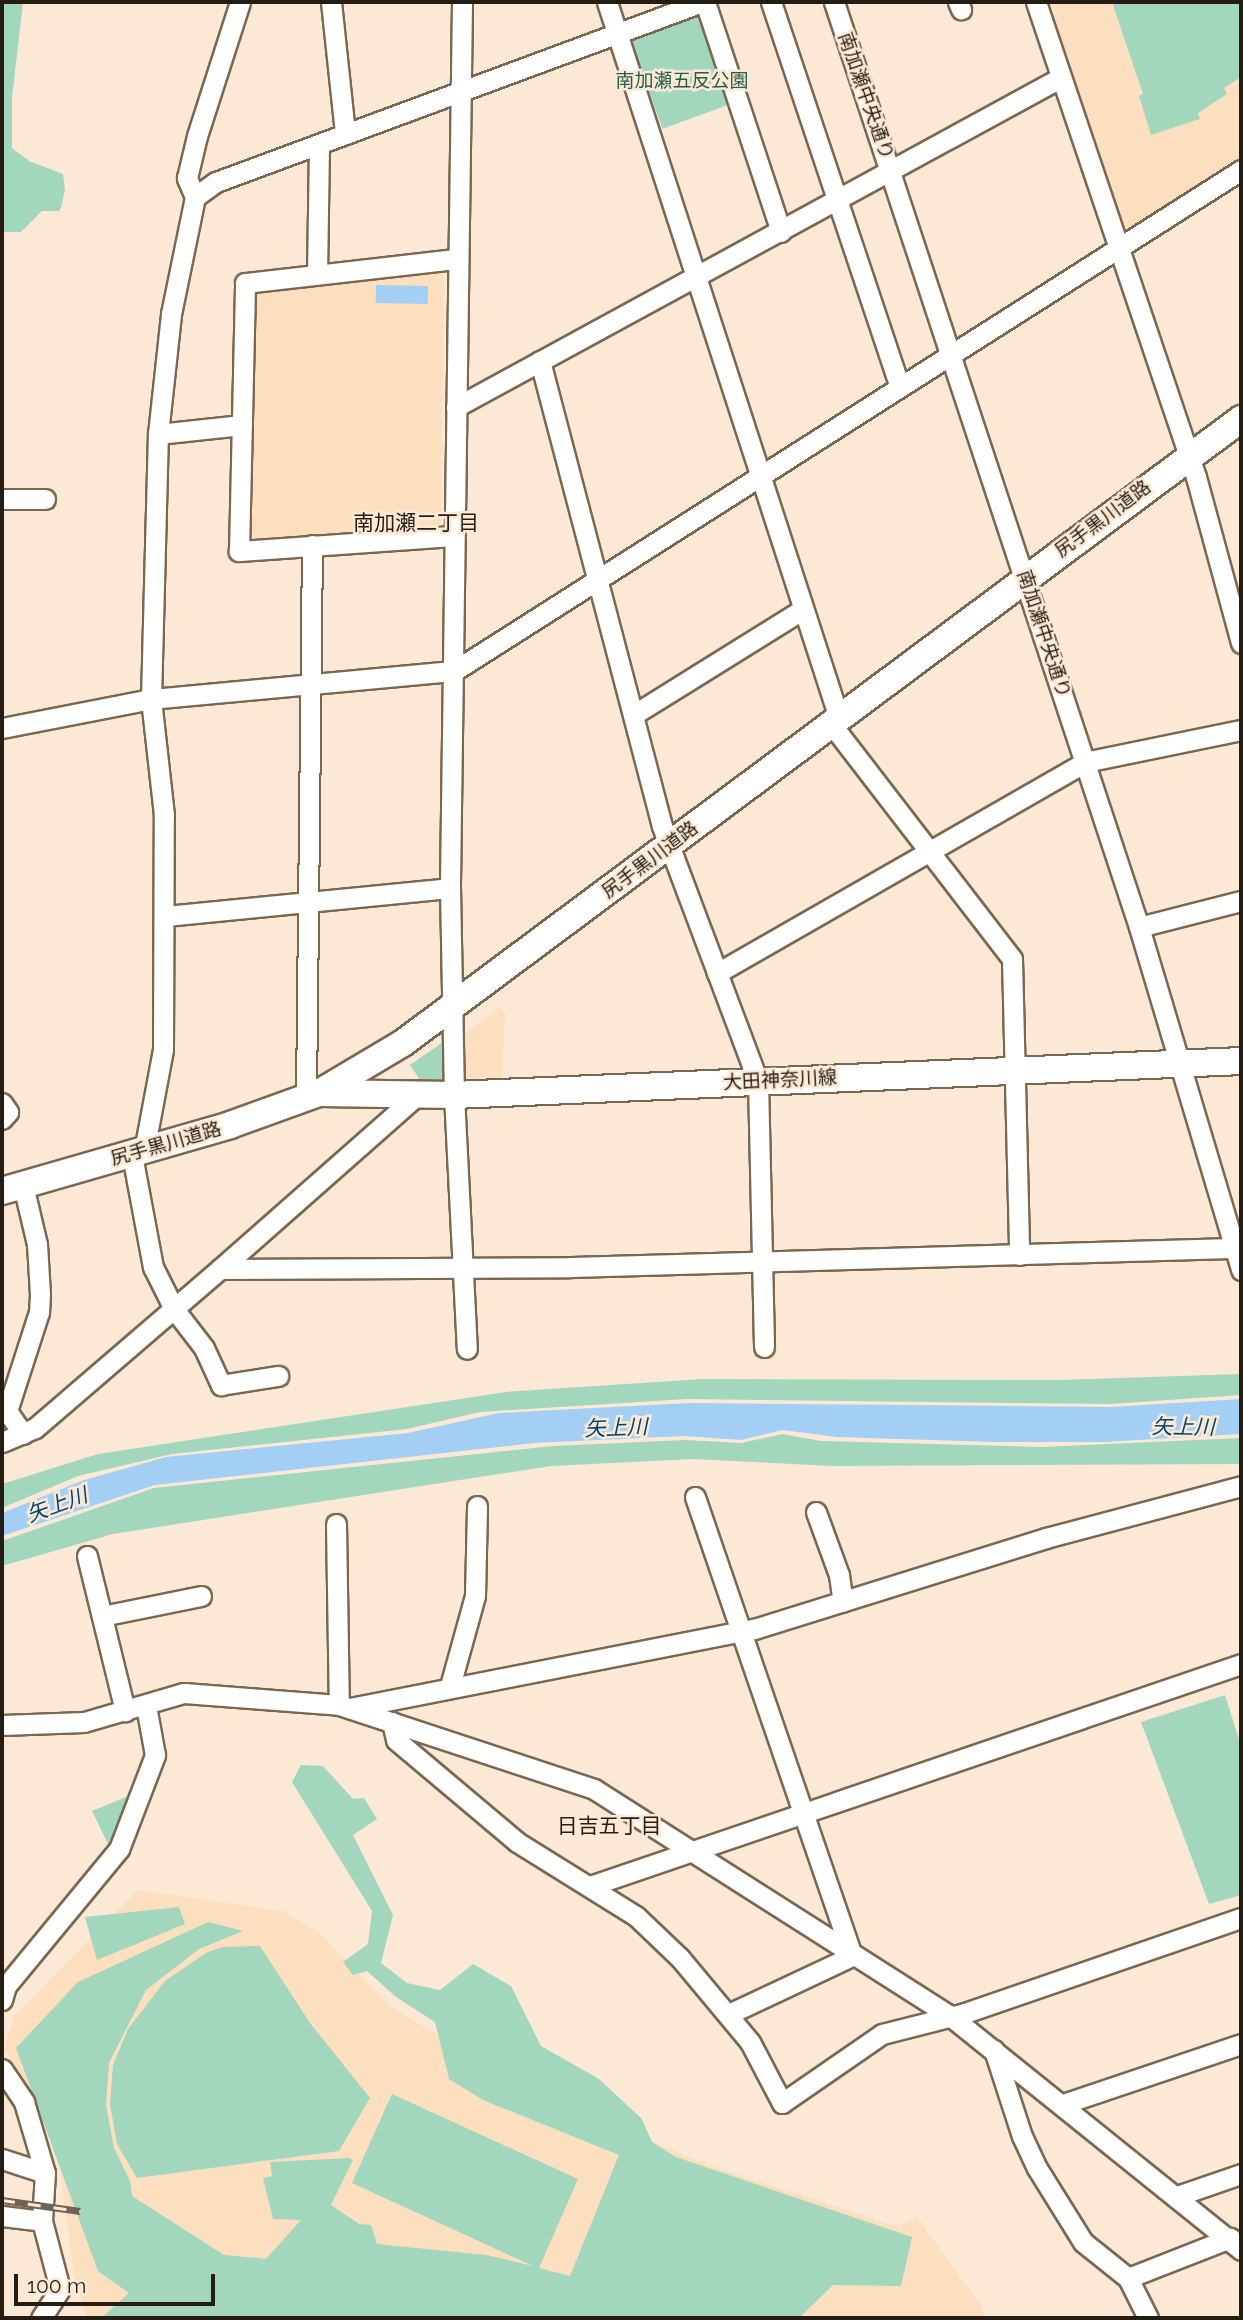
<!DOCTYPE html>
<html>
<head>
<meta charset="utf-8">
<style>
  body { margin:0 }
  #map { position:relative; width:1243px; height:2320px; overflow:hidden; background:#fce9d5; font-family:Raleway,"Noto Sans JP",sans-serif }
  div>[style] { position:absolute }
  .built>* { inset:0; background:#fcdfbf }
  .green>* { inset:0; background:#a2d6bd; transform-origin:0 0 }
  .water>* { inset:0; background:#a4cff5; transform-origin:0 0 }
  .roads { filter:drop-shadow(2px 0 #7b6750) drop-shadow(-2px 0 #7b6750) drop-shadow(0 2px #7b6750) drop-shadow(0 -2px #7b6750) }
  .minor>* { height:19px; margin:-9.5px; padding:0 9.5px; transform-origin:9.5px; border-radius:9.5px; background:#fff }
  .major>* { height:26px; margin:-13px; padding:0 13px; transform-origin:13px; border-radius:13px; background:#fff }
  .rail>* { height:7px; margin-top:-3.5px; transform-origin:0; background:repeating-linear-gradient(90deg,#fce9d5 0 13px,#6f6356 0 26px); box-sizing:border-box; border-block:2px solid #6f6356 }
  span { translate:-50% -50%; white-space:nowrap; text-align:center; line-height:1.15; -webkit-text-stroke:5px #fce9d5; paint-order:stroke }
  .park-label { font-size:19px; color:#265f48 }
  .street-label { font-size:19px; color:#251d14 }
  .neighbourhood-label { font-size:21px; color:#251d14 }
  .water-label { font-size:21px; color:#00446f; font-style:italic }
  .frame { position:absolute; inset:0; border:4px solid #251d14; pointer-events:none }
  .scale { position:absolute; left:14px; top:2274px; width:201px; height:32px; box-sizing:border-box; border:4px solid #251d14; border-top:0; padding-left:9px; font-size:21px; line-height:24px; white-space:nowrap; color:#251d14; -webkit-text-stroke:5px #fce9d5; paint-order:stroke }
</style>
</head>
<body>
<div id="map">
  <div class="built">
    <div style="clip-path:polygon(1043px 2px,1241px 2px,1241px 161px,1121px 237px)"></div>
    <div style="clip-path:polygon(440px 272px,444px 275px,441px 523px,434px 529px,252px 544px,248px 539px,251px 298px,257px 291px)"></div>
    <div style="clip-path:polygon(500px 1007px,505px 1014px,502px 1078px,464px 1079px,462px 1036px)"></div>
    <div style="clip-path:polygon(138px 1890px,281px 1911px,319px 1932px,390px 2006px,532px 2092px,712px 2166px,898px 2227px,916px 2216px,980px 2304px,985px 2318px,87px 2318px,74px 2277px,60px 2170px,44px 2111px,4px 2049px,14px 2016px)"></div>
  </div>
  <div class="green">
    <div style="clip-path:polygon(2px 2px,23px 2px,12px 98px,12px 148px,29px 161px,63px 174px,65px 190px,60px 211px,42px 211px,21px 232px,2px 232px)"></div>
    <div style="clip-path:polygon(1112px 2px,1241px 2px,1241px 77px,1224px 88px,1227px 94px,1198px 113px,1200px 119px,1151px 135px,1139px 96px,1143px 94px)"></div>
    <div style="left:697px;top:13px;width:97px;height:72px;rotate:70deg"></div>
    <div style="clip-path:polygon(446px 1040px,447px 1081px,420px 1080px,410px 1065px)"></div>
    <div style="clip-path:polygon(1241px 1374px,1241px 1395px,1110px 1404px,687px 1399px,480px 1412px,407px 1429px,172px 1454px,78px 1476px,2px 1508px,2px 1484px,98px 1454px,506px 1392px,702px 1379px,1060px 1380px)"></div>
    <div style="clip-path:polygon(782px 1434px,821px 1441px,1042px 1447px,1241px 1438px,1241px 1464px,833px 1466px,693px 1459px,551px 1466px,113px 1534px,2px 1566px,2px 1541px,154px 1488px,553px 1446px,685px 1440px,741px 1443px)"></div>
    <div style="clip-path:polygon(1225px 1695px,1241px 1746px,1241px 1895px,1209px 1904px,1141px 1722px)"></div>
    <div style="clip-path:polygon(301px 1765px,323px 1766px,353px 1799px,364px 1798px,377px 1819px,353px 1835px,393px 1915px,381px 1963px,407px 1983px,440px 1990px,473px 1964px,511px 1986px,541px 2046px,599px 2079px,642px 2119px,652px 2142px,676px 2157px,912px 2237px,901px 2286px,833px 2285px,799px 2318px,101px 2318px,129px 2293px,98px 2271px,16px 2048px,78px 1982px,208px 1922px,243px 1931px,199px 1949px,146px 1990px,109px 2063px,106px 2105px,114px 2148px,130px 2181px,132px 2196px,224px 2255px,266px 2259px,301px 2220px,273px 2219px,263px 2178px,272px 2176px,270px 2162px,349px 2158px,353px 2160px,331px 2205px,359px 2224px,371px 2225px,377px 2244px,486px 2255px,533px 2266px,352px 2183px,392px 2094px,578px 2179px,539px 2268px,570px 2276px,619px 2155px,483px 2100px,449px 2079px,435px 2022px,396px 1997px,367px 1971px,353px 1975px,343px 1962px,368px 1944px,372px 1911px,292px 1782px)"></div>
    <div style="clip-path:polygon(138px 1792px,118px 1845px,109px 1846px,92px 1811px)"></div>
    <div style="clip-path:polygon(179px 1907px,185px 1924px,97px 1960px,85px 1917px)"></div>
    <div style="clip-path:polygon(260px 1946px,310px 2023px,370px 2098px,339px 2151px,137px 2178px,117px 2144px,110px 2104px,113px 2065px,128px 2029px,165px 1981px,206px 1953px,222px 1947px)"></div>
  </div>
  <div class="water">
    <div style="left:376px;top:285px;width:52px;height:18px;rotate:1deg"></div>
    <div style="clip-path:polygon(1241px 1399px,1241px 1434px,1104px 1442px,994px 1442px,837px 1437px,782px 1430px,741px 1440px,684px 1436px,534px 1443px,155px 1485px,2px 1536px,2px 1513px,84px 1480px,166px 1457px,408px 1433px,499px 1413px,689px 1403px,1111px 1407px)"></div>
  </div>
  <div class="roads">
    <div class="minor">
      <div style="left:331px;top:2px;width:133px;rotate:83.9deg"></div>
      <div style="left:462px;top:2px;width:886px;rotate:90.78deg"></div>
      <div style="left:450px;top:888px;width:207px;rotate:88.9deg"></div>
      <div style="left:454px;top:1095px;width:254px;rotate:87.1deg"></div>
      <div style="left:607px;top:2px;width:753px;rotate:72.05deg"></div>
      <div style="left:705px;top:2px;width:242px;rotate:71.7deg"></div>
      <div style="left:771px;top:2px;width:406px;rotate:71.5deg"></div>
      <div style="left:834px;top:2px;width:974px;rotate:71.75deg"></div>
      <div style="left:1139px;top:927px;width:358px;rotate:73.4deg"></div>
      <div style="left:958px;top:2px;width:8px;rotate:67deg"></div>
      <div style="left:1036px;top:2px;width:501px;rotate:71.38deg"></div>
      <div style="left:1196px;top:477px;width:172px;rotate:74.8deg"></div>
      <div style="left:195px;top:197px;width:21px;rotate:-113deg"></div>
      <div style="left:187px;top:178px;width:43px;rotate:-76.6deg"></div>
      <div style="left:197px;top:136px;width:141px;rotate:-72.2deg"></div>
      <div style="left:317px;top:274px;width:130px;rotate:-89.1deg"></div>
      <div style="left:540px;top:361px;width:481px;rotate:75.3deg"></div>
      <div style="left:662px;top:826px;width:272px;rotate:69.4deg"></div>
      <div style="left:758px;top:1081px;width:266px;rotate:88.7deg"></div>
      <div style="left:456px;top:407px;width:688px;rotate:-28.58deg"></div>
      <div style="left:158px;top:434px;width:84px;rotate:-6.1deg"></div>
      <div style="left:2px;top:499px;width:43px"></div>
      <div style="left:454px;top:536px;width:216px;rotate:176deg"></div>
      <div style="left:239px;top:551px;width:268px;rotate:-88.7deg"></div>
      <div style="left:245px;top:283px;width:213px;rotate:-6.5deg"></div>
      <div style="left:633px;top:715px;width:200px;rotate:-31.9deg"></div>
      <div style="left:832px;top:725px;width:295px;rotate:52.4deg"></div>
      <div style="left:1012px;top:959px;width:296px;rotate:88.6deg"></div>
      <div style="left:2px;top:728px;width:152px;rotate:-11deg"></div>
      <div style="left:151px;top:699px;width:304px;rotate:-5.3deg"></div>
      <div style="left:454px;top:671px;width:933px;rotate:-32.48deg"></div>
      <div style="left:165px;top:916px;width:286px;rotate:-5.6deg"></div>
      <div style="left:1139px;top:927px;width:105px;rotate:-14.3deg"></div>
      <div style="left:717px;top:973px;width:424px;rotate:-29.8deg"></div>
      <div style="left:1085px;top:762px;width:159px;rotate:-11.6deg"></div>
      <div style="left:306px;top:1097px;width:552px;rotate:-89.38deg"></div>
      <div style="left:2px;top:1103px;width:11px;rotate:56deg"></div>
      <div style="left:8px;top:1112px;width:9px;rotate:131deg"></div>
      <div style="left:144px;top:1151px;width:104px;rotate:-79.4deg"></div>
      <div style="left:163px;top:1049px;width:234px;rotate:-89.8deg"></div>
      <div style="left:164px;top:815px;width:117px;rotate:-96.4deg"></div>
      <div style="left:151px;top:699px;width:265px;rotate:-88.5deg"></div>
      <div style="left:158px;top:434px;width:121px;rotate:-83.8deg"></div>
      <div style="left:171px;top:314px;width:119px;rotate:-78.4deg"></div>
      <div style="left:195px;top:197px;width:26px;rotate:-36deg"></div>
      <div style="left:216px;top:182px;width:518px;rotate:-20.32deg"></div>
      <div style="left:132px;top:1155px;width:114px;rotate:79.4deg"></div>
      <div style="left:153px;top:1267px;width:47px;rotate:63.4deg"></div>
      <div style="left:174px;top:1309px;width:49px;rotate:52.4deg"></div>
      <div style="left:204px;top:1348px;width:41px;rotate:65.3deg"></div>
      <div style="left:221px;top:1385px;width:58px;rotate:-9deg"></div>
      <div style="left:23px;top:1185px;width:61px;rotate:76.7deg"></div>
      <div style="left:37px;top:1244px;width:50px;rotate:86.6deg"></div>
      <div style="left:40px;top:1294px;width:18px;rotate:93deg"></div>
      <div style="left:39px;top:1312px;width:104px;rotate:107.9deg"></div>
      <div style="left:7px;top:1411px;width:28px;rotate:55deg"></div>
      <div style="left:220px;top:1269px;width:261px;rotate:-41.4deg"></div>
      <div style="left:2px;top:1442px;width:36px;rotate:-23deg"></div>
      <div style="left:35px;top:1428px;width:244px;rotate:-40.7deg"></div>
      <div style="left:220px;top:1269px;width:351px;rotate:-0.3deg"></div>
      <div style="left:571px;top:1267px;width:665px;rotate:-1.64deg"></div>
      <div style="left:695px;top:1497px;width:485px;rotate:71.1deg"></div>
      <div style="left:852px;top:1956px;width:136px;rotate:154.8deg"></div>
      <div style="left:816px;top:1512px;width:67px;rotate:69.9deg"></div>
      <div style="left:839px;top:1575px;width:27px;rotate:82deg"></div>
      <div style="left:336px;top:1524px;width:181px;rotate:89.1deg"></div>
      <div style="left:87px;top:1556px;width:160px;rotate:76.2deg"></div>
      <div style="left:102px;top:1616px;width:101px;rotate:-11.4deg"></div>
      <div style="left:450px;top:1686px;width:93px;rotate:-74.5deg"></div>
      <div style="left:475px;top:1596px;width:90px;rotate:-88.7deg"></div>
      <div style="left:350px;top:1708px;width:412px;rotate:-11.1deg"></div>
      <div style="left:754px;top:1629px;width:306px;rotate:-17.3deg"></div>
      <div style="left:1046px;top:1538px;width:202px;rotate:-14.9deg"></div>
      <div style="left:392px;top:1722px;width:18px;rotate:77deg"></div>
      <div style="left:396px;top:1740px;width:158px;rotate:40.1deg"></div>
      <div style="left:517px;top:1842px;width:140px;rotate:31.9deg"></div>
      <div style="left:636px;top:1916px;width:61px;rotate:43.7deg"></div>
      <div style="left:680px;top:1958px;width:109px;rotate:50.2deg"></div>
      <div style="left:750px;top:2042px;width:69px;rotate:62.3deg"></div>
      <div style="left:782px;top:2103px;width:121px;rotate:-34.6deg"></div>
      <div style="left:882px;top:2034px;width:86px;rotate:-14.2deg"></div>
      <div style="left:965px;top:2013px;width:292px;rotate:-19deg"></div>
      <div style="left:2px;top:1725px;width:82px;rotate:-2.1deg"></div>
      <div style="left:84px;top:1722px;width:104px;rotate:-16.2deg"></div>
      <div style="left:184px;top:1693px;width:155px;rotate:4.4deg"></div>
      <div style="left:339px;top:1705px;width:268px;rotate:18.2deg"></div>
      <div style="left:594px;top:1789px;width:421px;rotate:32.5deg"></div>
      <div style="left:949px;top:2015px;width:375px;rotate:38.8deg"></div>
      <div style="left:590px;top:1886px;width:688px;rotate:-18.83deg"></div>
      <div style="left:2px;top:2000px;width:15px;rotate:-74deg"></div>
      <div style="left:6px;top:1986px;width:178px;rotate:-50.5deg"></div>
      <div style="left:119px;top:1849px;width:101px;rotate:-69deg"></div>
      <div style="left:155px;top:1755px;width:50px;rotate:-100.4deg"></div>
      <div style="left:994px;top:2050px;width:90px;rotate:72deg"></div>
      <div style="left:1022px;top:2136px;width:35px;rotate:65deg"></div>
      <div style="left:1037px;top:2168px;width:87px;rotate:58.1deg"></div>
      <div style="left:1083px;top:2242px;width:58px;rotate:38.7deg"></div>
      <div style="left:1128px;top:2278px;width:45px;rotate:63.4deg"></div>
      <div style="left:2px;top:2069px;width:40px;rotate:56deg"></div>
      <div style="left:24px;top:2102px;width:74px;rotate:73.5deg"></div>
      <div style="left:45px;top:2173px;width:48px;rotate:93.6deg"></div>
      <div style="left:42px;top:2221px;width:70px;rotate:75.2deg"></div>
      <div style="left:60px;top:2289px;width:35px;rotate:123deg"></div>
      <div style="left:1063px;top:2104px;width:188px;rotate:-18.6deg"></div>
      <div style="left:2px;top:2159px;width:45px;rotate:18deg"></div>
      <div style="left:1177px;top:2196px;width:68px;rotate:-19deg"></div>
      <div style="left:2px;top:2216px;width:40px;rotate:7.1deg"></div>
      <div style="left:1128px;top:2278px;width:110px;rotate:-21.4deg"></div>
    </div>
    <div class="major">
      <div style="left:319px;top:1093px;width:135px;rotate:0.8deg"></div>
      <div style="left:454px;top:1095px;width:788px;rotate:-2.47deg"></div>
      <div style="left:2px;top:1191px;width:237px;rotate:-16.1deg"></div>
      <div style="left:230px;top:1125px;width:95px;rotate:-19.8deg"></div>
      <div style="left:319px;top:1093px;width:98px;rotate:-30.8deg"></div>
      <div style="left:403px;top:1043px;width:1045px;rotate:-36.67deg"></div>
    </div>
  </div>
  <div class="rail">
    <div style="left:2px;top:2200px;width:79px;rotate:8deg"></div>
  </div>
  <div class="park-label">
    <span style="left:682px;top:81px">南加瀬五反公園</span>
  </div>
  <div class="street-label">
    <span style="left:866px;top:96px;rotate:71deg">南加瀬中央通り</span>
    <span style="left:1103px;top:519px;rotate:-37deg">尻手黒川道路</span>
    <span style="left:1044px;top:634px;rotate:72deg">南加瀬中央通り</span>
    <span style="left:650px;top:860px;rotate:-37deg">尻手黒川道路</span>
    <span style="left:780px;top:1080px;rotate:-3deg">大田神奈川線</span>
    <span style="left:166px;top:1144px;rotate:-16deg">尻手黒川道路</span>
  </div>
  <div class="neighbourhood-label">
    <span style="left:416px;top:523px">南加瀬二丁目</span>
    <span style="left:609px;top:1826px">日吉五丁目</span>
  </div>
  <div class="water-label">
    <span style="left:1183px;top:1427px;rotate:1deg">矢上川</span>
    <span style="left:616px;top:1428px;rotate:-2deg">矢上川</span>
    <span style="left:57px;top:1505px;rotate:-20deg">矢上川</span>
  </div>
  <div class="frame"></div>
  <div class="scale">100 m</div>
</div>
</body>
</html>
